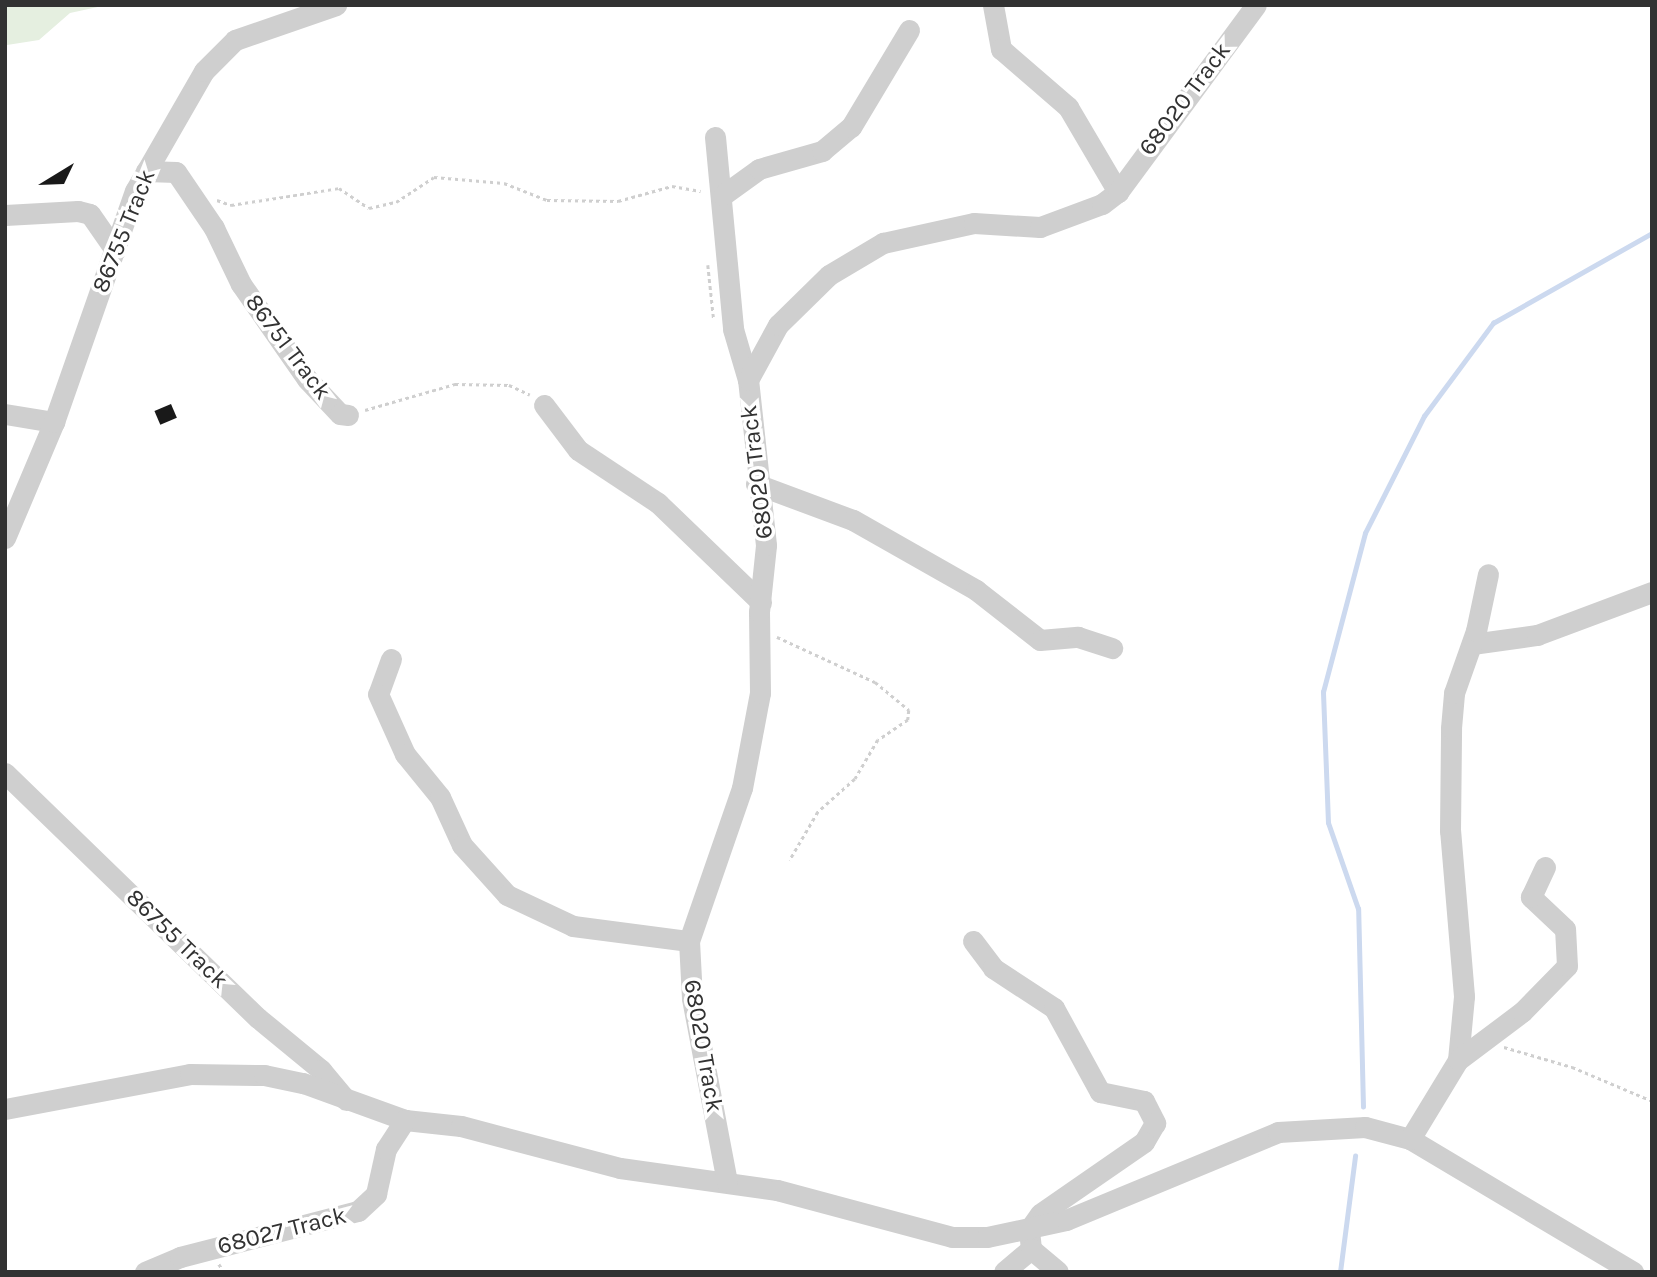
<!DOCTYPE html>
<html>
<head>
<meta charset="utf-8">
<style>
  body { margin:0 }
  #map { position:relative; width:1657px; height:1277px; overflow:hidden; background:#fff; font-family:Karla,sans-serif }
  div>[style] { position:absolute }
  .green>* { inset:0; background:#e5efe0 }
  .stream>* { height:4.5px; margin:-2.25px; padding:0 2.25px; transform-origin:2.25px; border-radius:2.25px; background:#ccd9ef }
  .building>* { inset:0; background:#191919; transform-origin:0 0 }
  .path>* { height:2.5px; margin-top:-1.25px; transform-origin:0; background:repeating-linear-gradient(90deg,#cfcfcf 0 3.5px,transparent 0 7px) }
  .minor>* { height:21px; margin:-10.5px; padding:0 10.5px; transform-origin:10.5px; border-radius:10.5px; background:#cfcfcf }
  span { translate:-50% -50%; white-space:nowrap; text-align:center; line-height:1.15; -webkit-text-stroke:7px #fff; paint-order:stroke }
  .street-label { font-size:24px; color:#323232 }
  .frame { position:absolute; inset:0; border:7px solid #323232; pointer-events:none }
</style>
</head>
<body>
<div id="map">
  <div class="green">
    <div style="clip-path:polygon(5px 5px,107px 5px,70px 13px,39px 40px,7px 45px)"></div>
  </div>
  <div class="stream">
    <div style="left:1363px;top:1107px;width:198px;rotate:-91.4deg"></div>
    <div style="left:1358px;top:909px;width:91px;rotate:-109.2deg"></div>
    <div style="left:1328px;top:823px;width:131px;rotate:-92.2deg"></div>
    <div style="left:1323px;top:692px;width:164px;rotate:-75.2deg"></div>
    <div style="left:1365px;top:533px;width:131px;rotate:-63.2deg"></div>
    <div style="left:1424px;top:416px;width:116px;rotate:-53.4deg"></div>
    <div style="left:1493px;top:323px;width:183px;rotate:-29.5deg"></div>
    <div style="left:1340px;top:1272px;width:117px;rotate:-82.6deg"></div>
  </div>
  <div class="building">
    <div style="clip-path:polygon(74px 163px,64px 184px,38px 185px)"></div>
    <div style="left:171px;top:404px;width:15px;height:18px;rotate:67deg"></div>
  </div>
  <div class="path">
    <div style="left:217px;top:200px;width:15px;rotate:20deg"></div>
    <div style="left:231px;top:205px;width:109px;rotate:-8.9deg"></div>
    <div style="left:339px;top:188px;width:36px;rotate:34deg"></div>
    <div style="left:369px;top:208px;width:28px;rotate:-13deg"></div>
    <div style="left:396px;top:202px;width:45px;rotate:-33.3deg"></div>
    <div style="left:434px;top:177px;width:70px;rotate:4.9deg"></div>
    <div style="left:504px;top:183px;width:46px;rotate:21.6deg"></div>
    <div style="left:547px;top:200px;width:71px;rotate:0.8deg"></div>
    <div style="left:618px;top:201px;width:56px;rotate:-15.5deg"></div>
    <div style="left:672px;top:186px;width:29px;rotate:10deg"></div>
    <div style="left:708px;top:265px;width:56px;rotate:83.9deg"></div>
    <div style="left:365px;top:410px;width:94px;rotate:-16.1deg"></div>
    <div style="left:455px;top:384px;width:54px;rotate:1.1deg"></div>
    <div style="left:509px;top:385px;width:23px;rotate:25deg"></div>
    <div style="left:777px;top:637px;width:108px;rotate:24.7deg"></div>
    <div style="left:875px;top:682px;width:44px;rotate:39.5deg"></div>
    <div style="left:909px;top:710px;width:10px;rotate:96deg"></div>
    <div style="left:908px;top:720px;width:36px;rotate:146deg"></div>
    <div style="left:878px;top:740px;width:45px;rotate:120.5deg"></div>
    <div style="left:855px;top:779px;width:50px;rotate:138.3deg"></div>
    <div style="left:818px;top:812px;width:56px;rotate:120.3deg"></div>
    <div style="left:1504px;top:1047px;width:71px;rotate:16.4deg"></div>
    <div style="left:1572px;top:1067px;width:87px;rotate:23deg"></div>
    <div style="left:219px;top:1264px;width:9px;rotate:58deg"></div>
  </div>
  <div class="minor">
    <div style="left:993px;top:5px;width:45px;rotate:79.7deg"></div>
    <div style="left:1001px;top:49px;width:89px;rotate:40.9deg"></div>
    <div style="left:1068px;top:107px;width:99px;rotate:59.5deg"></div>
    <div style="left:715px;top:137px;width:193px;rotate:84.6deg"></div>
    <div style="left:733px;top:329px;width:53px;rotate:73.6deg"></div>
    <div style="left:146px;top:171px;width:30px;rotate:2deg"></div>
    <div style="left:176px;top:172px;width:68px;rotate:55.8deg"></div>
    <div style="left:214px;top:228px;width:62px;rotate:64.3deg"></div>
    <div style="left:241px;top:284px;width:116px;rotate:55.2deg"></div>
    <div style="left:307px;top:379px;width:48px;rotate:46.7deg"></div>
    <div style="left:340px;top:414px;width:8px;rotate:7deg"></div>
    <div style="left:723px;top:195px;width:44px;rotate:-35.8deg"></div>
    <div style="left:759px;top:169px;width:66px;rotate:-15.9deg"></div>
    <div style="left:822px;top:151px;width:38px;rotate:-40deg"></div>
    <div style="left:851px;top:127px;width:113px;rotate:-59.1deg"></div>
    <div style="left:5px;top:215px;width:73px;rotate:-3.1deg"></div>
    <div style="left:78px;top:211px;width:12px;rotate:14deg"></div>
    <div style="left:90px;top:214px;width:44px;rotate:55.2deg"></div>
    <div style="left:544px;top:405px;width:56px;rotate:52.9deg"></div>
    <div style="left:578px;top:450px;width:96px;rotate:33.5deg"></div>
    <div style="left:658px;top:503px;width:143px;rotate:43.9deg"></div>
    <div style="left:5px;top:414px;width:50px;rotate:9.3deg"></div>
    <div style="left:756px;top:484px;width:103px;rotate:20.4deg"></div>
    <div style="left:853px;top:520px;width:142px;rotate:29.6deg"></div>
    <div style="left:976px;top:590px;width:81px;rotate:38deg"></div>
    <div style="left:1040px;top:640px;width:38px;rotate:-5deg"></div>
    <div style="left:1078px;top:637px;width:36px;rotate:18deg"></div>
    <div style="left:5px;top:538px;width:126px;rotate:-67.1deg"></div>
    <div style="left:54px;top:422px;width:245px;rotate:-70.7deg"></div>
    <div style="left:135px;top:191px;width:138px;rotate:-60.1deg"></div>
    <div style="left:204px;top:71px;width:44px;rotate:-45deg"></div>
    <div style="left:235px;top:40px;width:107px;rotate:-19.1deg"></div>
    <div style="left:1472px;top:644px;width:66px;rotate:-7.9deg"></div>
    <div style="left:1537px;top:635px;width:123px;rotate:-20.5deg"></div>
    <div style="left:391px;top:659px;width:37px;rotate:110deg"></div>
    <div style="left:378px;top:694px;width:66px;rotate:65.8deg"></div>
    <div style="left:405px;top:754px;width:55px;rotate:50.9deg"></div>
    <div style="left:440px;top:797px;width:53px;rotate:65.4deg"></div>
    <div style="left:462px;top:845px;width:67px;rotate:48deg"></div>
    <div style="left:507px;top:895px;width:73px;rotate:25.2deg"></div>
    <div style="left:573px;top:926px;width:117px;rotate:7.4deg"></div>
    <div style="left:5px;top:773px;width:352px;rotate:44.1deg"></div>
    <div style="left:258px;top:1018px;width:82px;rotate:39.5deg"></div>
    <div style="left:321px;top:1070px;width:39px;rotate:50deg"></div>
    <div style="left:973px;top:941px;width:34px;rotate:53deg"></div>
    <div style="left:993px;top:968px;width:73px;rotate:33.3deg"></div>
    <div style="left:1054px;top:1008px;width:96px;rotate:61.3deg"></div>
    <div style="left:1100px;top:1092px;width:45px;rotate:11.6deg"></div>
    <div style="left:1144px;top:1101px;width:25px;rotate:63deg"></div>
    <div style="left:1155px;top:1123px;width:22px;rotate:120deg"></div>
    <div style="left:1144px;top:1142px;width:126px;rotate:145.3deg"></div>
    <div style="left:1040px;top:1214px;width:19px;rotate:125deg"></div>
    <div style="left:1029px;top:1230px;width:19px;rotate:84deg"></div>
    <div style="left:1031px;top:1249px;width:35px;rotate:140deg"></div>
    <div style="left:1458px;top:1060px;width:64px;rotate:-84.6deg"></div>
    <div style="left:1464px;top:996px;width:166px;rotate:-94.8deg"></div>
    <div style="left:1450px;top:831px;width:103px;rotate:-89.4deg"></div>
    <div style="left:1451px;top:728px;width:35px;rotate:-85deg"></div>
    <div style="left:1454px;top:693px;width:66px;rotate:-70.5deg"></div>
    <div style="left:1476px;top:631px;width:58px;rotate:-78.1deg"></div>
    <div style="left:5px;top:1109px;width:188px;rotate:-10.7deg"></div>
    <div style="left:190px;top:1074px;width:74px;rotate:0.8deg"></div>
    <div style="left:264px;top:1075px;width:40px;rotate:12deg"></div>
    <div style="left:303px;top:1083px;width:109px;rotate:19.9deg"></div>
    <div style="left:405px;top:1120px;width:56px;rotate:6.1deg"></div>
    <div style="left:461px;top:1126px;width:164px;rotate:14.8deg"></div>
    <div style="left:620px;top:1168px;width:159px;rotate:8deg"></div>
    <div style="left:777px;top:1190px;width:181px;rotate:15deg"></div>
    <div style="left:952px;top:1237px;width:35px"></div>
    <div style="left:987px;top:1237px;width:81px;rotate:-12.1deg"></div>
    <div style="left:1066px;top:1220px;width:230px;rotate:-22.5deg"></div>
    <div style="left:1278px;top:1132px;width:87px;rotate:-3.3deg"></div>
    <div style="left:1365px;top:1127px;width:47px;rotate:14.9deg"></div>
    <div style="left:1410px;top:1139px;width:260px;rotate:30.8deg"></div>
    <div style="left:1410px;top:1139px;width:92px;rotate:-58.7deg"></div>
    <div style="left:1458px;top:1060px;width:80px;rotate:-36.9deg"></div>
    <div style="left:1522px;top:1012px;width:64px;rotate:-45.6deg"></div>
    <div style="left:1567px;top:966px;width:37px;rotate:-93deg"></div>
    <div style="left:1565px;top:929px;width:47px;rotate:-136.7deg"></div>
    <div style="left:1531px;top:897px;width:33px;rotate:-65deg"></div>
    <div style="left:727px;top:1182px;width:187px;rotate:-100.8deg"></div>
    <div style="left:692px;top:998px;width:57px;rotate:-93deg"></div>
    <div style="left:689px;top:941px;width:162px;rotate:-70.9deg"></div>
    <div style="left:742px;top:788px;width:97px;rotate:-79.3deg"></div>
    <div style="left:760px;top:693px;width:81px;rotate:-90.7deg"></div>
    <div style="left:759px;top:612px;width:67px;rotate:-84deg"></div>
    <div style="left:766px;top:545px;width:166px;rotate:-96.2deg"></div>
    <div style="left:748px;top:380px;width:63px;rotate:-61.4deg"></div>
    <div style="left:778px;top:325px;width:71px;rotate:-44.4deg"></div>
    <div style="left:829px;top:275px;width:63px;rotate:-30.7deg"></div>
    <div style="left:883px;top:243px;width:93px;rotate:-12.4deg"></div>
    <div style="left:974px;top:223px;width:66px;rotate:3.5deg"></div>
    <div style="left:1040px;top:227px;width:66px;rotate:-20.4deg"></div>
    <div style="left:1102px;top:204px;width:20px;rotate:-37deg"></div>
    <div style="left:1118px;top:192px;width:232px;rotate:-53.6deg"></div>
    <div style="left:1031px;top:1249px;width:35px;rotate:40deg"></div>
    <div style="left:145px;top:1272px;width:38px;rotate:-23deg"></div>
    <div style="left:180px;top:1257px;width:184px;rotate:-14.5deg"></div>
    <div style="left:358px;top:1211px;width:25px;rotate:-43deg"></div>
    <div style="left:376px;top:1194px;width:46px;rotate:-77.5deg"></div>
    <div style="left:386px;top:1149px;width:35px;rotate:-57deg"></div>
  </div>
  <div class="street-label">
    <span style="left:1185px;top:99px;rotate:-53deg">68020 Track</span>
    <span style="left:124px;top:231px;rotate:-68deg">86755 Track</span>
    <span style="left:288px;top:347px;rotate:53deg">86751 Track</span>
    <span style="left:757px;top:472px;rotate:-97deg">68020 Track</span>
    <span style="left:177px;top:939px;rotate:44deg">86755 Track</span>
    <span style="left:703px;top:1046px;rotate:80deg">68020 Track</span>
    <span style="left:282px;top:1231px;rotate:-14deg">68027 Track</span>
  </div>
  <div class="frame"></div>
</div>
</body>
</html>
